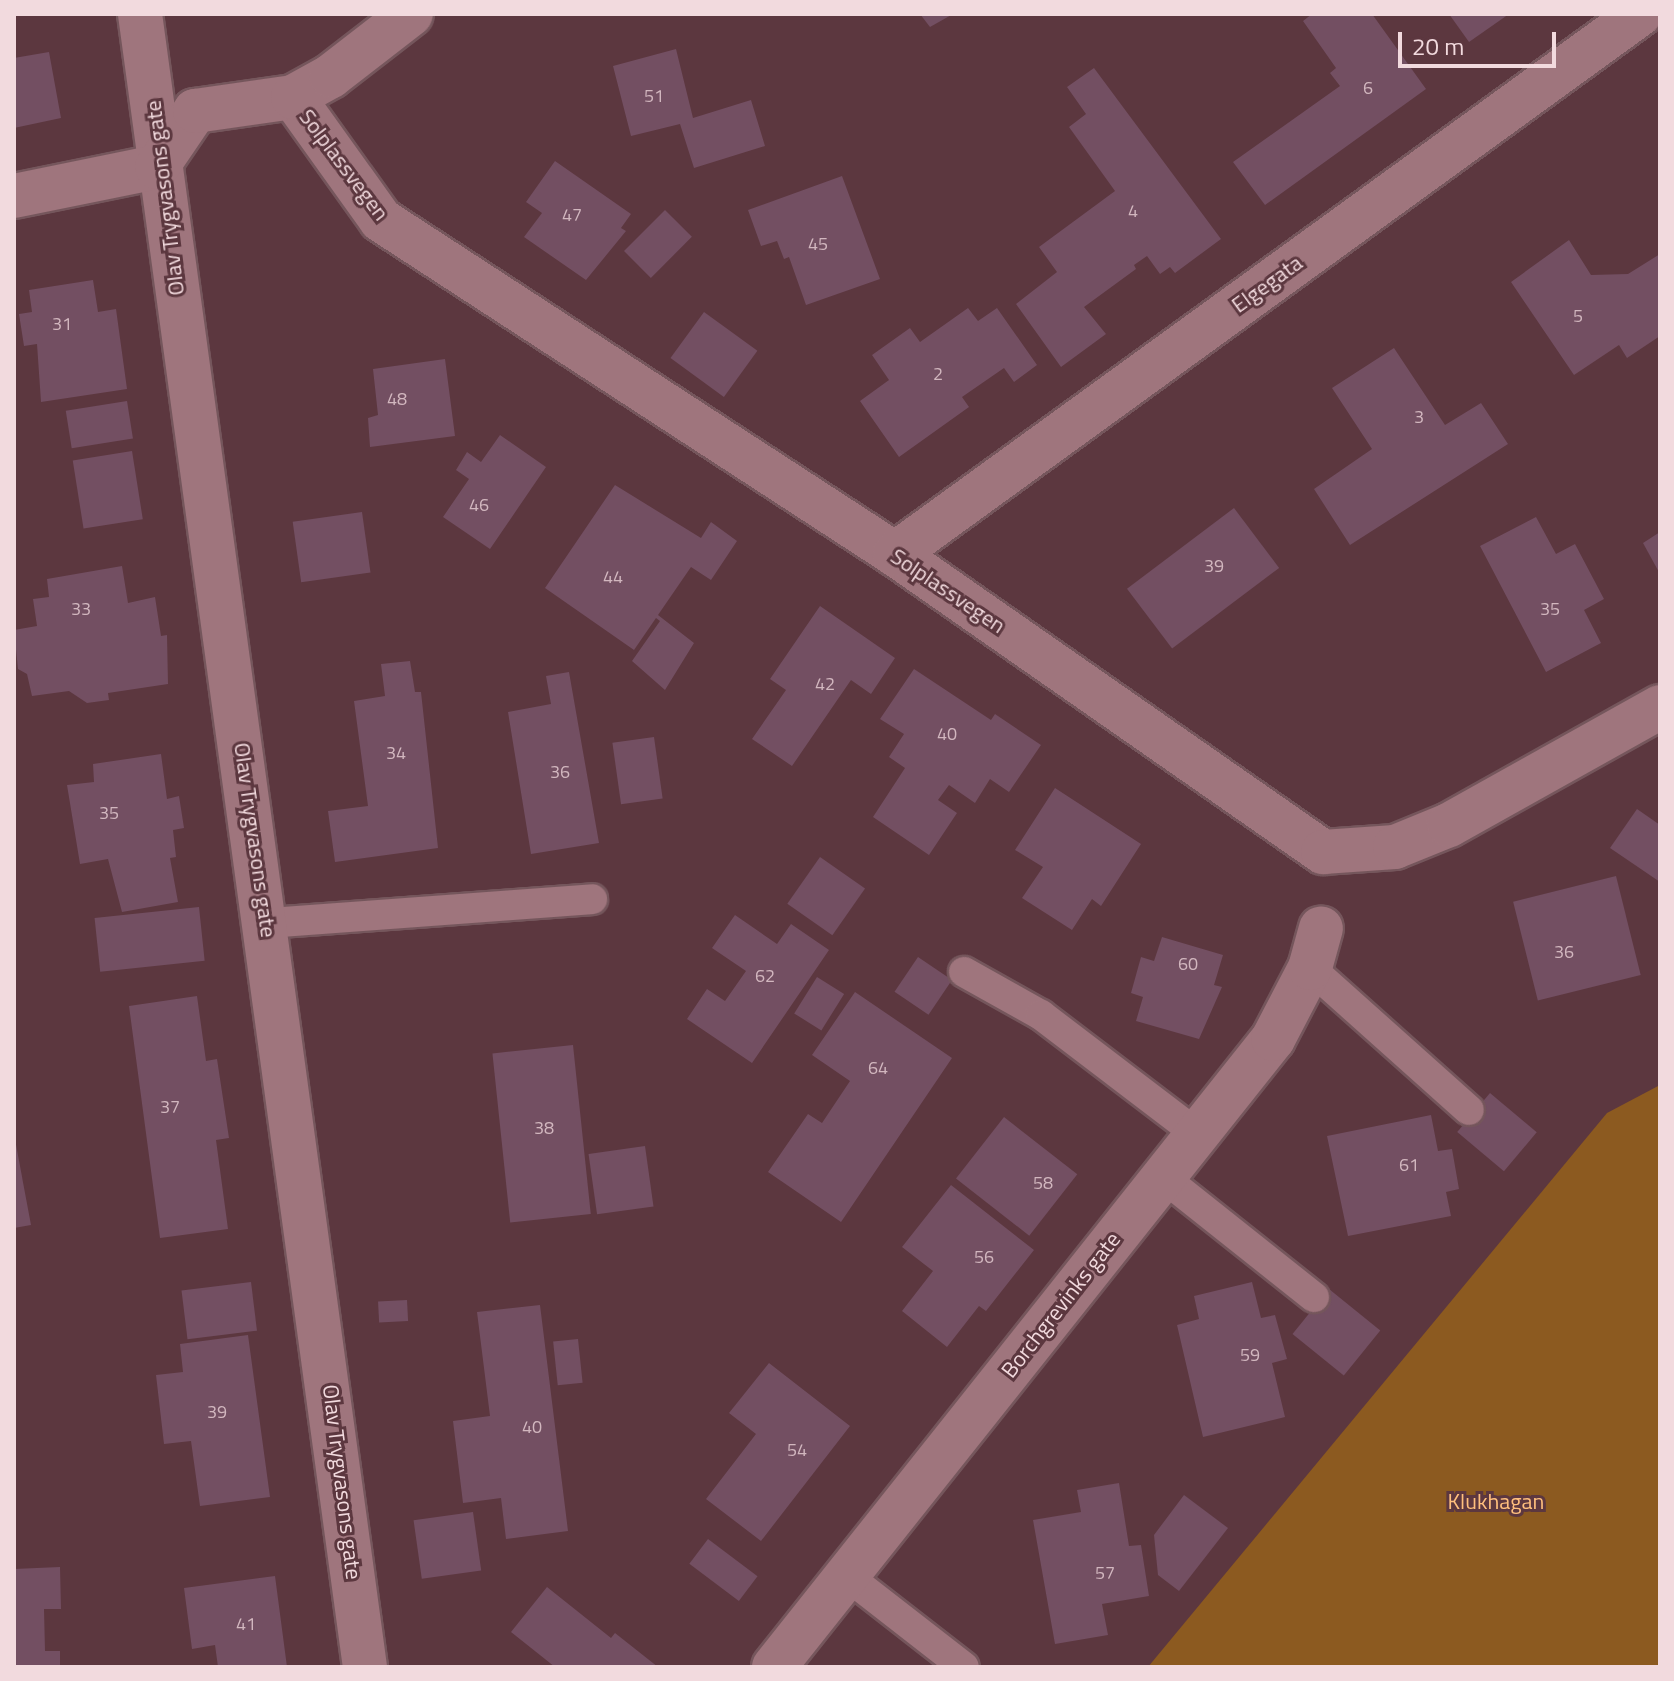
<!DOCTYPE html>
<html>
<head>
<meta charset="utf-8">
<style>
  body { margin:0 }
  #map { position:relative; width:1674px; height:1681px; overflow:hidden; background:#5c373f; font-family:"Titillium Web",sans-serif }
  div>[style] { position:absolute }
  .green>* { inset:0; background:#8c5a20 }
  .building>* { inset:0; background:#734f62; transform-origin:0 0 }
  .roads { filter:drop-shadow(2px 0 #75565c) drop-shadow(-2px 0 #75565c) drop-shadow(0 2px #75565c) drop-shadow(0 -2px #75565c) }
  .service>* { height:30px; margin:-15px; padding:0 15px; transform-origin:15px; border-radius:15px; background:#9f757d }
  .minor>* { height:44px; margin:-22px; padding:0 22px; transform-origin:22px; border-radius:22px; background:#9f757d }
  span { translate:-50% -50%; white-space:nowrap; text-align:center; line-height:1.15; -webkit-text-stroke:6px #5c373f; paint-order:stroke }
  .number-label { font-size:18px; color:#d2b7bf }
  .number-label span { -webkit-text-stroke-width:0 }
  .street-label { font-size:22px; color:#f2dade }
  .park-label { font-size:22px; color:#ffbf7d }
  .frame { position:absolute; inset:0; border:16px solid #f2dade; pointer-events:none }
  .scale { position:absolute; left:1398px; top:32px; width:158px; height:36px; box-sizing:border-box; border:4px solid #f2dade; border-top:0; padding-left:10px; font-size:24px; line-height:28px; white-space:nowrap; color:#f2dade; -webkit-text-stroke:6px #5c373f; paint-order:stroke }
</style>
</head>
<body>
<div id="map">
  <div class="green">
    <div style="clip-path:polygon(1660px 1085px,1660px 1667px,1148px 1667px,1607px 1113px)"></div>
  </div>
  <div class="building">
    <div style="clip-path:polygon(920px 14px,953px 14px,930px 27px)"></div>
    <div style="clip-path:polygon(1312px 14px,1372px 14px,1426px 89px,1265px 205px,1233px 162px,1340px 86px,1330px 73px,1336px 68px,1303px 21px)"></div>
    <div style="clip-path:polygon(1449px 14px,1509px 14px,1469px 42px)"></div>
    <div style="clip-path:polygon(676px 49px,693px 118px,751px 100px,765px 146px,694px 168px,680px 124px,631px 136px,613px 66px)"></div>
    <div style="clip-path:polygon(49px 52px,61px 118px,14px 128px,14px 58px)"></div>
    <div style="clip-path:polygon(1094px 68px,1221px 239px,1175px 273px,1170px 267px,1160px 274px,1147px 256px,1134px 265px,1136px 269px,1084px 307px,1106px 334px,1061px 367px,1016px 304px,1057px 272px,1039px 247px,1115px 191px,1069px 127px,1086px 114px,1067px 87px)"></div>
    <div style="clip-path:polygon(555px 161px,631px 214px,621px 228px,626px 231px,586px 280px,524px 237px,542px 213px,526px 202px)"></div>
    <div style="clip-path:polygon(842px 176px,880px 279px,806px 305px,789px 257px,784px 259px,777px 241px,761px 246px,748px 210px)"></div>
    <div style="left:665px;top:210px;width:38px;height:58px;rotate:45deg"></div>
    <div style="clip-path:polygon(1569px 240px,1591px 275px,1628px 274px,1660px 254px,1660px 336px,1627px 358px,1619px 345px,1574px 375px,1511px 282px)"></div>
    <div style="clip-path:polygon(93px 280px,98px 312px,116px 309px,127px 389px,41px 402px,37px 344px,24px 346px,19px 314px,32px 312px,29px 290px)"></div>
    <div style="clip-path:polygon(968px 308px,978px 321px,997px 308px,1037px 365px,1014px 382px,1004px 368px,962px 397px,969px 407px,899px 457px,860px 401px,889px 380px,872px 355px,910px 328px,920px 342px)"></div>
    <div style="left:704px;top:312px;width:66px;height:57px;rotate:36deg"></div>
    <div style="clip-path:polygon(1394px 348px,1445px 425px,1481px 403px,1508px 444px,1350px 545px,1314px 489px,1372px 449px,1332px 388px)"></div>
    <div style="clip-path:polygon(445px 359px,455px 436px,370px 447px,368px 418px,378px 415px,373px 369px)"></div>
    <div style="left:127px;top:401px;width:38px;height:62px;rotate:81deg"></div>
    <div style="clip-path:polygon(500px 435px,546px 467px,490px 549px,443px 517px,469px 479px,456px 470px,467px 452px,481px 462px)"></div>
    <div style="left:132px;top:451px;width:69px;height:60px;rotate:81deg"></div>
    <div style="clip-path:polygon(615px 485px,701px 538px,711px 522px,737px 541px,711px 580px,691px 567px,658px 615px,694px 643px,665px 690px,632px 661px,660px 621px,656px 618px,634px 650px,545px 588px)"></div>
    <div style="left:1234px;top:508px;width:75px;height:134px;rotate:53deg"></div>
    <div style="left:362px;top:512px;width:61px;height:70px;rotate:82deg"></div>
    <div style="clip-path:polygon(1536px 517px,1556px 554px,1575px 544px,1604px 599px,1584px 610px,1601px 643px,1546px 672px,1480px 546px)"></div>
    <div style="clip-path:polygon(1660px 532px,1660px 574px,1643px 543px)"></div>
    <div style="clip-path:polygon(122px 566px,128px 603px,155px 597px,161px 636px,167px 635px,168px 684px,108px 693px,109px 700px,87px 703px,69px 691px,32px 696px,27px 674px,18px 669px,14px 630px,37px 626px,33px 599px,49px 597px,47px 579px)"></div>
    <div style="clip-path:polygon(820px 606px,895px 658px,871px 694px,851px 680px,792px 766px,752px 739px,786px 690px,770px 679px)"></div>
    <div style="clip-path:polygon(410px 661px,415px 692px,421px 692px,438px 848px,335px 862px,328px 811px,368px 806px,354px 701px,385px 696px,381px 664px)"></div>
    <div style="clip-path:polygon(914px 669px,991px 720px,995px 714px,1041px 745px,1009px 792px,990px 779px,975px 803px,949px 785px,938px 800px,957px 813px,929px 855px,873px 817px,905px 768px,889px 757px,904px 734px,880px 719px)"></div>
    <div style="clip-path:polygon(569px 672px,599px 843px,531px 854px,508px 712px,551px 704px,546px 676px)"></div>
    <div style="left:654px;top:737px;width:62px;height:42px;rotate:82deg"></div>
    <div style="clip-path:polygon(161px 754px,167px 799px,179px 796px,184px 828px,173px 830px,176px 857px,170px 858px,178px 902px,122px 912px,108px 859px,80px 864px,67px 785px,94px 782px,93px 764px)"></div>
    <div style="clip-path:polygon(1055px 788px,1141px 844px,1101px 906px,1092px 899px,1072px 930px,1022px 898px,1043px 867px,1015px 850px)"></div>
    <div style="clip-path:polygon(1637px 809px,1660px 825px,1660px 882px,1610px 848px)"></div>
    <div style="left:820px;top:857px;width:55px;height:57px;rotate:35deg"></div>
    <div style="left:1616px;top:876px;width:102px;height:106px;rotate:76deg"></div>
    <div style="left:199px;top:907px;width:54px;height:105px;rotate:84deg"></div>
    <div style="clip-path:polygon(735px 915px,777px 944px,791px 924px,829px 950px,752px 1063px,687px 1019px,707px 989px,725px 1001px,746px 971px,712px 948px)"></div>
    <div style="clip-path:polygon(1162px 937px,1223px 955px,1214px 985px,1222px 987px,1199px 1039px,1136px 1021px,1143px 997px,1131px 993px,1141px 957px,1154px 961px)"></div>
    <div style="left:918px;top:957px;width:41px;height:42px;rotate:34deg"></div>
    <div style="left:817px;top:977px;width:32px;height:43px;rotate:32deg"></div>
    <div style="clip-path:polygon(855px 992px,952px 1058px,841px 1222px,768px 1172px,808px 1114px,822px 1123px,850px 1081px,812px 1055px)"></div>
    <div style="clip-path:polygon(197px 996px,206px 1061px,217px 1059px,229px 1138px,216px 1140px,228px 1229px,160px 1238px,129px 1006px)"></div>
    <div style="left:573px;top:1045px;width:170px;height:81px;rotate:84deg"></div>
    <div style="left:1490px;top:1093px;width:61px;height:51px;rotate:40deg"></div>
    <div style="clip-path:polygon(1431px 1115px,1438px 1151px,1452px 1149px,1459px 1189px,1446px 1192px,1451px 1216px,1348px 1236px,1327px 1136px)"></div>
    <div style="left:1004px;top:1117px;width:93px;height:78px;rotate:38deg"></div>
    <div style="clip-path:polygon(14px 1134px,31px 1225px,14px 1228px)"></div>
    <div style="left:645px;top:1146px;width:61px;height:57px;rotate:82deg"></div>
    <div style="clip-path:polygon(951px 1185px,1034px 1250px,986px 1311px,979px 1306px,947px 1347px,902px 1311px,933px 1271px,902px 1247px)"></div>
    <div style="left:251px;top:1282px;width:49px;height:70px;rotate:83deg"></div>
    <div style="clip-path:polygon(1252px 1282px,1261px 1318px,1275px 1315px,1287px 1359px,1272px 1363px,1285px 1417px,1203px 1437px,1177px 1325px,1199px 1319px,1194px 1296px)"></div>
    <div style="left:1329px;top:1289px;width:66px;height:58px;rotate:39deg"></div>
    <div style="left:407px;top:1300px;width:21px;height:29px;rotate:87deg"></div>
    <div style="clip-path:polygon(540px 1305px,568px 1531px,506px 1539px,501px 1498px,463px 1503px,453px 1421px,490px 1416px,477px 1312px)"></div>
    <div style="clip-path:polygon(248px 1335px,270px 1497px,200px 1506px,191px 1441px,164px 1444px,156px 1375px,183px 1372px,180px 1344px)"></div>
    <div style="left:578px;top:1339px;width:44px;height:25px;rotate:84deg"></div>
    <div style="clip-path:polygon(769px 1363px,850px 1426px,761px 1541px,706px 1499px,756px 1434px,729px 1413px)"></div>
    <div style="clip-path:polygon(1119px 1483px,1129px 1546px,1141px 1545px,1149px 1596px,1102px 1604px,1108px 1635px,1055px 1644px,1033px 1520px,1081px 1512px,1077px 1490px)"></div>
    <div style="clip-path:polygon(1184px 1495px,1228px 1528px,1179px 1591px,1158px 1575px,1154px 1535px)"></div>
    <div style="left:473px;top:1512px;width:59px;height:60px;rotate:82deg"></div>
    <div style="left:708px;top:1539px;width:62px;height:31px;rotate:37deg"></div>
    <div style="clip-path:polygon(60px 1567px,61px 1609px,44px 1609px,45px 1651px,60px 1651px,60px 1667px,14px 1667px,14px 1569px)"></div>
    <div style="clip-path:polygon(275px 1576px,287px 1667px,218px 1667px,215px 1645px,192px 1649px,184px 1588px)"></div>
    <div style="clip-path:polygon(547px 1587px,611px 1638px,615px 1633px,658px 1667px,555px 1667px,511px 1632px)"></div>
  </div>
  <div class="roads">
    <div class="service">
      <div style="left:268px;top:923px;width:325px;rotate:-4.2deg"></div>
      <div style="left:1310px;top:968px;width:213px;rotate:41.8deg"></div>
      <div style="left:964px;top:972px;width:88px;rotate:29.2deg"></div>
      <div style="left:1041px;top:1015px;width:196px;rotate:37.3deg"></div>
      <div style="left:1163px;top:1177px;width:193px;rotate:38.5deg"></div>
      <div style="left:847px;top:1576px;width:148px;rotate:37.9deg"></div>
    </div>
    <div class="minor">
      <div style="left:140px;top:14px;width:1668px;rotate:82.25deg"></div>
      <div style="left:293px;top:97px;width:151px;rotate:54.4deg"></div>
      <div style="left:381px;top:220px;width:613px;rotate:33.02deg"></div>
      <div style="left:895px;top:554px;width:522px;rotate:34.85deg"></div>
      <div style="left:1323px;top:852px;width:72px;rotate:-4deg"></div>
      <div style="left:1395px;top:847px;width:58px;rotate:-22.2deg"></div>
      <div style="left:1449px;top:825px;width:242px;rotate:-29.2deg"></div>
      <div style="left:14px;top:196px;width:146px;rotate:-11.5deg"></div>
      <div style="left:157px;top:167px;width:68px;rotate:-55.8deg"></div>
      <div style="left:195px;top:111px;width:99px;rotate:-8.1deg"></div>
      <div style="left:293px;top:97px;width:43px;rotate:-28.9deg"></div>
      <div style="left:331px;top:76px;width:101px;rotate:-37.8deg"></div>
      <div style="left:895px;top:554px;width:920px;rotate:-35.94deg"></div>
      <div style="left:774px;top:1667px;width:802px;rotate:-51.53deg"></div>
      <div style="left:1273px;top:1039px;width:80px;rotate:-62.5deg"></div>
      <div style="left:1310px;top:968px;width:41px;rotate:-74.6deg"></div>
    </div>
  </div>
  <div class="number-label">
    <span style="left:1368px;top:88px">6</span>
    <span style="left:654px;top:96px">51</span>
    <span style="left:1133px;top:211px">4</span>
    <span style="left:572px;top:215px">47</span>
    <span style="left:818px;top:244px">45</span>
    <span style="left:1578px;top:316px">5</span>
    <span style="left:62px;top:324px">31</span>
    <span style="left:938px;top:374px">2</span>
    <span style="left:397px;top:399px">48</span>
    <span style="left:1419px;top:417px">3</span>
    <span style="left:479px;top:505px">46</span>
    <span style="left:1214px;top:566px">39</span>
    <span style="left:613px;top:577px">44</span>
    <span style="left:81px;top:609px">33</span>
    <span style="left:1550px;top:609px">35</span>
    <span style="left:825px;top:684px">42</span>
    <span style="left:947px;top:734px">40</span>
    <span style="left:396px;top:753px">34</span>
    <span style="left:560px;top:772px">36</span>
    <span style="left:109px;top:813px">35</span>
    <span style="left:1564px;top:952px">36</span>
    <span style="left:1188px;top:964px">60</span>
    <span style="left:765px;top:976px">62</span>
    <span style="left:878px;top:1068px">64</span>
    <span style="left:170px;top:1107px">37</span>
    <span style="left:544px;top:1128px">38</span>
    <span style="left:1409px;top:1165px">61</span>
    <span style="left:1043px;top:1183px">58</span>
    <span style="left:984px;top:1257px">56</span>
    <span style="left:1250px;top:1355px">59</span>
    <span style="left:217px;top:1412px">39</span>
    <span style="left:532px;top:1427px">40</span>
    <span style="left:797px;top:1450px">54</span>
    <span style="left:1105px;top:1573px">57</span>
    <span style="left:246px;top:1624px">41</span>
  </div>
  <div class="street-label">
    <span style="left:344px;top:165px;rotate:53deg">Solplassvegen</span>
    <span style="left:165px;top:198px;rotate:-97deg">Olav Trygvasons gate</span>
    <span style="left:1267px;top:284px;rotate:-36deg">Elgegata</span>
    <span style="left:948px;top:591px;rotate:34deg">Solplassvegen</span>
    <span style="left:255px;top:840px;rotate:82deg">Olav Trygvasons gate</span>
    <span style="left:1061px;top:1305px;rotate:-52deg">Borchgrevinks gate</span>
    <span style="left:342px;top:1482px;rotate:83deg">Olav Trygvasons gate</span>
  </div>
  <div class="park-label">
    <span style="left:1496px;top:1502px">Klukhagan</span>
  </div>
  <div class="frame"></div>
  <div class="scale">20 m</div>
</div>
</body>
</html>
